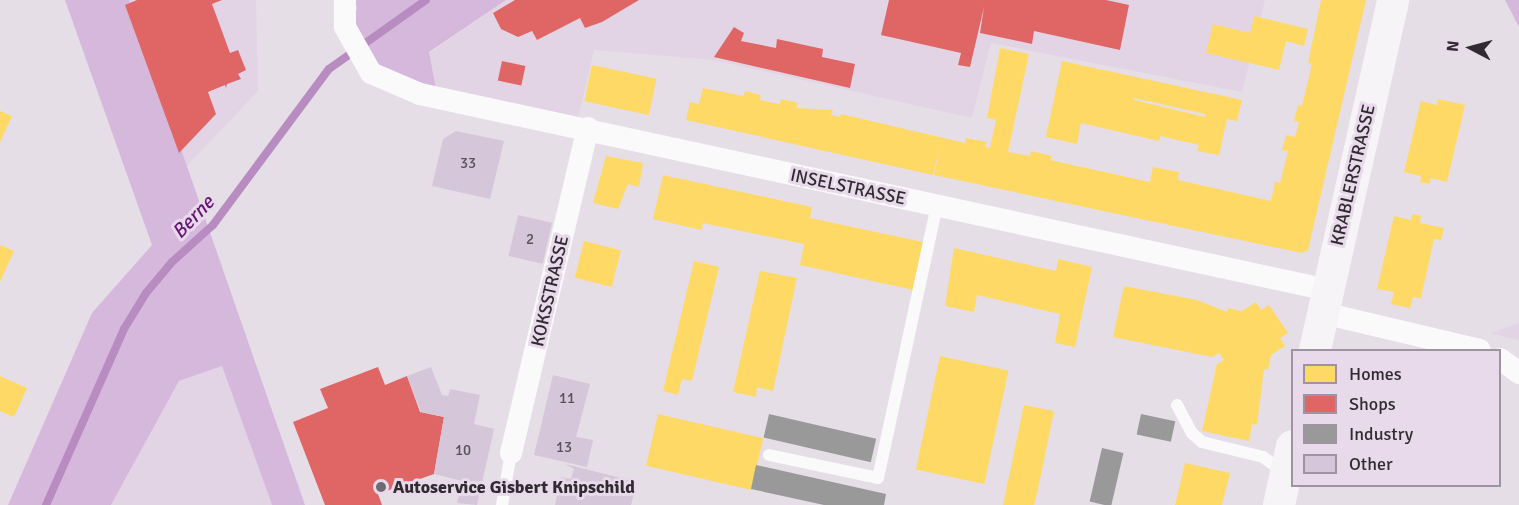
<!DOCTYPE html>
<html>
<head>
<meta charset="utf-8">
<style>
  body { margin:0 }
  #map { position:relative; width:1519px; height:505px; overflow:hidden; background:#e5dee7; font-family:Signika,sans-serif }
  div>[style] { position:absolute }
  .built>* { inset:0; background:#e2d4e5 }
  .green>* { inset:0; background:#d6b8dd }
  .homes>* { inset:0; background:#ffd966; transform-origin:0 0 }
  .shops>* { inset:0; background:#e06666; transform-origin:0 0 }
  .industry>* { inset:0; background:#999; transform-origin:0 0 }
  .stream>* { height:8px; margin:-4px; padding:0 4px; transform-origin:4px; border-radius:4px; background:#b88bc1 }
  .building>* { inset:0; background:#d6c6d9; transform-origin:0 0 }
  .lane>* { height:12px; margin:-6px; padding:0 6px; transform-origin:6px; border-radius:6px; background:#fbfafb }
  .street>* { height:22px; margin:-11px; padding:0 11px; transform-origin:11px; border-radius:11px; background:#fbfafb }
  .secondary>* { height:32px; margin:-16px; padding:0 16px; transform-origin:16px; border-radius:16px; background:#f7f4f7 }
  .dots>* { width:16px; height:16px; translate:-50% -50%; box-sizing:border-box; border:3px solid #e8daeb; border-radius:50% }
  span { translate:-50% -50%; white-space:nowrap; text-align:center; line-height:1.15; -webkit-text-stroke:6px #e8daeb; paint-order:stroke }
  .number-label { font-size:15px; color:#5a525b }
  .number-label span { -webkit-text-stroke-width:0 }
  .street-label { font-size:18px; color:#302b31 }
  .poi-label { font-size:18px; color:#302b31; font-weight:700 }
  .left { translate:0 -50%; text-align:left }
  .water-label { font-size:20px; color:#641673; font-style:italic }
  .legend { position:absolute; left:1291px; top:349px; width:210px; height:138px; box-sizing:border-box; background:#e8daeb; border:2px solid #9e94a1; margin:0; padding:8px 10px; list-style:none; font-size:18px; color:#302b31 }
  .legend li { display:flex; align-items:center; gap:12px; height:30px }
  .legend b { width:30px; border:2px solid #9e94a1 }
  .north { position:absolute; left:1441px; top:18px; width:60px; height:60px; -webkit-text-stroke:4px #e8daeb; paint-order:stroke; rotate:276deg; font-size:16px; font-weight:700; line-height:24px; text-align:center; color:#302b31 }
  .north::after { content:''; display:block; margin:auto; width:21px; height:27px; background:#302b31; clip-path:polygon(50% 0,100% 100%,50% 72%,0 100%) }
</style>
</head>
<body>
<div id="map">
  <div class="built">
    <div style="clip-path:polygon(129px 0,256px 0,258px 91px,186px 167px)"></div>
    <div style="clip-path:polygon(506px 0,1265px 0,1242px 92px,991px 43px,972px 118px,714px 60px,594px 50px,577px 123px,437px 94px,429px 53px)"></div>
    <div style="clip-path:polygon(1519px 323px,1519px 340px,1490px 333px)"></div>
    <div style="clip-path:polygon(222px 366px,272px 505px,111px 505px,179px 381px)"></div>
  </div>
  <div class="green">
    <div style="clip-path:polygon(65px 0,129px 0,305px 505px,272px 505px,222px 366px,179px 381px,111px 505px,8px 505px,92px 313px,152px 245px)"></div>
    <div style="clip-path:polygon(354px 0,506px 0,429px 52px,437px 94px,375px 72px,349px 28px,357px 8px)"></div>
    <div style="clip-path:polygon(1505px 0,1519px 0,1519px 27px)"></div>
  </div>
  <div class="homes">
    <div style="clip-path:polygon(1321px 0,1366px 0,1308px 250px,1302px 253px,934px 175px,940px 146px,933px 175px,686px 120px,690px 102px,699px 104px,703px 88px,744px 96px,745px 91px,761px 95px,760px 100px,769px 102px,780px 104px,781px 99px,798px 103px,796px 108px,833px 110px,831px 115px,840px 117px,841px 114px,965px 143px,966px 138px,987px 142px,985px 147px,990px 148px,996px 120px,987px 118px,1000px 48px,1029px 54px,1008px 152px,1030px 156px,1031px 151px,1052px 156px,1050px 160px,1150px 182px,1153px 167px,1179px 172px,1178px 180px,1271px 201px,1275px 182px,1280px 183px,1288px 151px,1282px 150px,1286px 135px,1295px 137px,1299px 122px,1294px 121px,1298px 105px,1302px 106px,1312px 64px,1308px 63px)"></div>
    <div style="clip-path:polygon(1254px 16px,1308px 29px,1304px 46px,1286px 41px,1279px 70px,1206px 53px,1213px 24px,1250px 33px)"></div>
    <div style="clip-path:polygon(evenodd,1062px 61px,1242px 100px,1237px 121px,1227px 119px,1219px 155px,1197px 151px,1199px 145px,1160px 136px,1159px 141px,1081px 123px,1077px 144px,1046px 137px,1062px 61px,1134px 98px,1205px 114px,1205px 117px,1134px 100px,1134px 98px)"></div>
    <div style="left:592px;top:65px;width:66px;height:37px;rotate:12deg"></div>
    <div style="clip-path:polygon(1438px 99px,1465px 105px,1447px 182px,1431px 178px,1429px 184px,1420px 182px,1421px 176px,1404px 172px,1421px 101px,1437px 105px)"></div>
    <div style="clip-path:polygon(0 111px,12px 116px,0 142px)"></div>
    <div style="clip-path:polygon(606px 156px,643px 163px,639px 187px,628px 184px,618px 209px,593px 203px)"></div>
    <div style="clip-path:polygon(663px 175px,812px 207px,810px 218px,923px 242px,913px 290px,800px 265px,804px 244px,703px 223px,702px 230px,653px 219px)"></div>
    <div style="clip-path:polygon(1412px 214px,1421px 216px,1420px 223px,1444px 228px,1441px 240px,1434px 239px,1421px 298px,1413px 297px,1410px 308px,1391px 304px,1394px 292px,1377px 289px,1394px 216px,1411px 220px)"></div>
    <div style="left:584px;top:241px;width:38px;height:38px;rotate:14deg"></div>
    <div style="clip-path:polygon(0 245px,14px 251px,0 282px)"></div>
    <div style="clip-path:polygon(954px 248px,1056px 271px,1058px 259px,1092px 267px,1075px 347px,1055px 343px,1060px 314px,977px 295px,974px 312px,945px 306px)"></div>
    <div style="clip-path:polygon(694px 261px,719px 267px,692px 381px,682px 379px,678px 395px,663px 391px)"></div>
    <div style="clip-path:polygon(760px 271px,797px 278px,773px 391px,757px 387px,756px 397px,733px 392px)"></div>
    <div style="clip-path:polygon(1124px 286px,1197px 300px,1227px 312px,1228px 308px,1242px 311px,1256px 302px,1261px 310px,1269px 305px,1288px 333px,1280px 338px,1285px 346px,1271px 355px,1268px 370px,1264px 369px,1257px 425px,1252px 424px,1249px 441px,1202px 431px,1217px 364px,1224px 360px,1219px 353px,1212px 357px,1113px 337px)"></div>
    <div style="left:940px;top:356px;width:70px;height:116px;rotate:12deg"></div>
    <div style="clip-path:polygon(0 376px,27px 388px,14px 417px,0 411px)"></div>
    <div style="clip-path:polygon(1024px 405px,1054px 411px,1038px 489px,1034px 505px,1003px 505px)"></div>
    <div style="left:658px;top:414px;width:108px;height:53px;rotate:13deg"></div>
    <div style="clip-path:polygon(1185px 463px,1230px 473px,1222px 505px,1175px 505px)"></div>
  </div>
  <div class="shops">
    <div style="clip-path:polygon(137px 0,222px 0,212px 4px,230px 53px,238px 50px,246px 70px,238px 74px,241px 79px,227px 84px,226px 88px,225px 85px,208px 92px,216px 114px,179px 153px,125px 5px)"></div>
    <div style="clip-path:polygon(515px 0,639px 0,602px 22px,585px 28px,580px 18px,537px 40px,532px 31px,518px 37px,501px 29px,493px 13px)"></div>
    <div style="clip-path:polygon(889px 0,1106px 0,1129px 5px,1120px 50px,1034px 31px,1032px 44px,980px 33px,984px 7px,970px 67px,958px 65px,961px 53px,881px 35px)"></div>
    <div style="clip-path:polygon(734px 27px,744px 33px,741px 41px,776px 48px,777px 39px,823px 49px,822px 57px,855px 64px,850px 88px,714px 57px)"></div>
    <div style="left:502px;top:61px;width:24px;height:20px;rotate:12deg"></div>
    <div style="clip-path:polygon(378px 367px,385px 385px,407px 376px,420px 412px,444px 417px,434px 474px,378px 494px,382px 505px,325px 505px,293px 422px,328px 408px,320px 389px)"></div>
  </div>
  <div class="industry">
    <div style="left:769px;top:414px;width:110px;height:24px;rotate:13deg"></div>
    <div style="left:1141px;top:414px;width:35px;height:21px;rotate:12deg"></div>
    <div style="left:1102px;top:448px;width:22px;height:55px;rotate:13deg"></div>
    <div style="clip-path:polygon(756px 465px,886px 494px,884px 505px,824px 505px,751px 489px)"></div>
  </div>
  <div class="stream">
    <div style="left:46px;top:505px;width:193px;rotate:-66.1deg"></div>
    <div style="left:124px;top:329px;width:42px;rotate:-58.6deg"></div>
    <div style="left:146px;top:293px;width:40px;rotate:-50deg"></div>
    <div style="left:172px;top:262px;width:55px;rotate:-42.1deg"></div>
    <div style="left:213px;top:225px;width:194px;rotate:-53.4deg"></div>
    <div style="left:329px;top:69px;width:119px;rotate:-35.4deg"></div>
  </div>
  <div class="building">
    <div style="clip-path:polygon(456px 131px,504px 141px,490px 199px,432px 186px,443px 139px)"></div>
    <div style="left:518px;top:215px;width:35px;height:42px;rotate:13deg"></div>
    <div style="clip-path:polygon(431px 367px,442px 395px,448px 396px,450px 389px,480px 395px,474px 424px,494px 429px,477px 505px,457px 503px,462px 481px,434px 474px,444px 417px,421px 412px,407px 376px)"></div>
    <div style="clip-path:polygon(553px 375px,590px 384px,576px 437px,593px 440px,587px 467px,534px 455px)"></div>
    <div style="clip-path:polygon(565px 464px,637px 482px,631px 505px,555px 505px,561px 477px,571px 479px,574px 469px)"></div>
  </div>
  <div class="lane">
    <div style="left:1177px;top:405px;width:32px;rotate:62deg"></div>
    <div style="left:1192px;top:433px;width:13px;rotate:42deg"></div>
    <div style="left:1202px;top:442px;width:63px;rotate:13.8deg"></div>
    <div style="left:1263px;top:457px;width:27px;rotate:36deg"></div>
    <div style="left:769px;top:455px;width:111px;rotate:11.9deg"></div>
    <div style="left:878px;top:478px;width:278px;rotate:-77.8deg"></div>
    <div style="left:502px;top:505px;width:53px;rotate:-80.2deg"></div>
  </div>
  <div class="street">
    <div style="left:345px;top:0;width:27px;rotate:90deg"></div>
    <div style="left:345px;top:27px;width:53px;rotate:60.5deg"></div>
    <div style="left:371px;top:73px;width:53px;rotate:23.2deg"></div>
    <div style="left:420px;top:94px;width:929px;rotate:12.18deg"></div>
    <div style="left:1323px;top:313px;width:161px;rotate:13.3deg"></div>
    <div style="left:1500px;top:359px;width:24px;rotate:36deg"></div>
    <div style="left:511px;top:453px;width:334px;rotate:-76.7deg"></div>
  </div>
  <div class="secondary">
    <div style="left:1315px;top:350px;width:359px;rotate:-77.4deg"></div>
    <div style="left:1279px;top:505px;width:60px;rotate:-77.6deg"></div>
  </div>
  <div class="dots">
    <div style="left:381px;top:487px;background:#6f6a71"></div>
  </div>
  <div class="number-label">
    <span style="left:468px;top:164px">33</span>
    <span style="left:530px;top:240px">2</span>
    <span style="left:567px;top:399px">11</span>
    <span style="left:564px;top:448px">13</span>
    <span style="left:463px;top:451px">10</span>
  </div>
  <div class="street-label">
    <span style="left:1353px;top:175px;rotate:-77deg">KRABLERSTRASSE</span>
    <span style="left:848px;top:187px;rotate:12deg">INSELSTRASSE</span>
    <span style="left:550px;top:291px;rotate:-77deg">KOKSSTRASSE</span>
  </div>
  <div class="poi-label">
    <span class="left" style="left:393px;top:487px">Autoservice Gisbert Knipschild</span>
  </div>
  <div class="water-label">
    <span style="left:193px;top:217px;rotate:-46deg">Berne</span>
  </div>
  <ul class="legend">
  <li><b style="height:16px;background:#ffd966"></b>Homes</li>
  <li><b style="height:16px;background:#e06666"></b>Shops</li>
  <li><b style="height:16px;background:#999"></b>Industry</li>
  <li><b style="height:16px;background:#d6c6d9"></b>Other</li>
  </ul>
  <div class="north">N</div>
</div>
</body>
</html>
